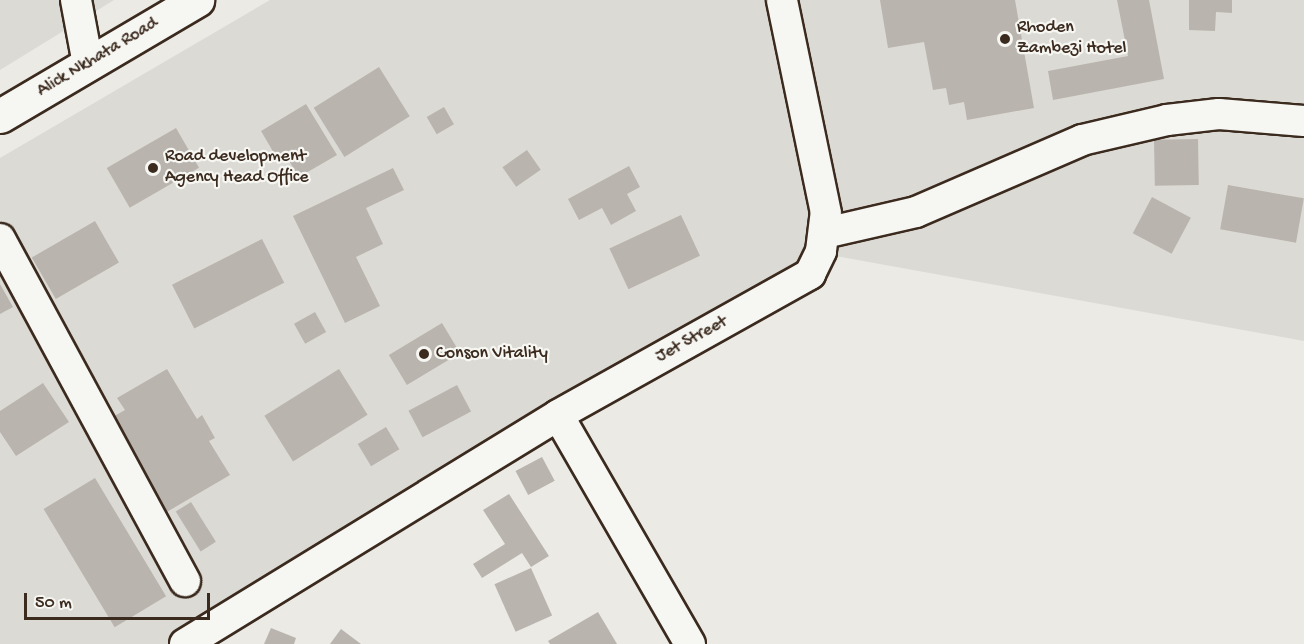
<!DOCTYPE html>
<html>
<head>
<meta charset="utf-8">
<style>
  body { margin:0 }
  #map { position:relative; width:1304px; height:644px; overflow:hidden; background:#ebeae5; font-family:"Gochi Hand",sans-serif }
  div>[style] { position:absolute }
  .built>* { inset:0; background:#dcdad4 }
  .building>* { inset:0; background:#bab4ae; transform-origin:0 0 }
  .roads { filter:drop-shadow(2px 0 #3b2a1e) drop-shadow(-2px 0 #3b2a1e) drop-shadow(0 2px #3b2a1e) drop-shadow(0 -2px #3b2a1e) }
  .minor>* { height:30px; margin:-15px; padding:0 15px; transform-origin:15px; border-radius:15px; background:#f6f6f2 }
  .major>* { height:33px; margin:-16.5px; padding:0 16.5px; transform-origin:16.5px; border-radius:16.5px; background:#f6f6f2 }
  .dots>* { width:16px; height:16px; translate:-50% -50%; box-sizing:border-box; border:3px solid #f6f6f2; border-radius:50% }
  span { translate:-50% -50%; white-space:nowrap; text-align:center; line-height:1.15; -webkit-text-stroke:4.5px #f6f6f2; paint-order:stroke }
  .poi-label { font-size:18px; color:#3b2a1e }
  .left { translate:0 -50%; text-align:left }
  .street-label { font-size:18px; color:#3b2a1e }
  .scale { position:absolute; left:24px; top:593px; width:186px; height:27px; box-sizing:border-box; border:3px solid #3b2a1e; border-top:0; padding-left:8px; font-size:18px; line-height:21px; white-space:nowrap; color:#3b2a1e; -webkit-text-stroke:4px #f6f6f2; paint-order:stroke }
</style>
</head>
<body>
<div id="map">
  <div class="built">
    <div style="clip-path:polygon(0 0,114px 0,0 70px)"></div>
    <div style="clip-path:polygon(270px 0,1304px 0,1304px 341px,819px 253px,170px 644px,0 644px,0 158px)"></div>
  </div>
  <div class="building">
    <div style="clip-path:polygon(880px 0,1015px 0,1034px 108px,967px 120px,964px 102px,949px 105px,946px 88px,933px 90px,924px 42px,888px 48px)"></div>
    <div style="clip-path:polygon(1117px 0,1149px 0,1164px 79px,1053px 100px,1048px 71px,1128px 56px)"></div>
    <div style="clip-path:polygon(1189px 0,1232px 0,1232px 13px,1216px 12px,1215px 31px,1189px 30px)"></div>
    <div style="left:379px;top:67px;width:58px;height:77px;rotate:58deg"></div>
    <div style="clip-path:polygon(306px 104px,337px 155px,299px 177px,286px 156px,278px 160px,261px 131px)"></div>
    <div style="left:444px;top:107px;width:20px;height:20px;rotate:60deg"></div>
    <div style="left:176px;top:128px;width:46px;height:80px;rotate:60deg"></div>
    <div style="left:1198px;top:139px;width:46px;height:44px;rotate:89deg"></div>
    <div style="left:527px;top:150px;width:24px;height:30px;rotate:55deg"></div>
    <div style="clip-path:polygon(629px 166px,640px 187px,627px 194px,636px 211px,611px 225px,602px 208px,579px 220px,568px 199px)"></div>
    <div style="clip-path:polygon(393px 168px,404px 190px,366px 208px,383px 244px,356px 257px,380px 306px,345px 323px,293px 216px)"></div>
    <div style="left:1228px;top:185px;width:77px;height:45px;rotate:10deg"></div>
    <div style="left:1152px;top:197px;width:44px;height:41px;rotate:28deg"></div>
    <div style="left:681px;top:215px;width:45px;height:79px;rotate:65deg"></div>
    <div style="left:95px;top:221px;width:48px;height:73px;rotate:60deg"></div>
    <div style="left:262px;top:239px;width:49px;height:101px;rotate:63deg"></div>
    <div style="clip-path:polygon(0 284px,13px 307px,0 314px)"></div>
    <div style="left:315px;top:312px;width:23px;height:24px;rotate:61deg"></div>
    <div style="left:442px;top:323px;width:35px;height:62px;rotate:59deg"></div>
    <div style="clip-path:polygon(167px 369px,197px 419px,202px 415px,215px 438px,209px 441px,230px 475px,165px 513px,109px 419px,125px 410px,117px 398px)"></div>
    <div style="left:339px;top:369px;width:54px;height:88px;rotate:58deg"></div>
    <div style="clip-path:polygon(43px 383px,69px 422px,16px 456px,0 432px,0 411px)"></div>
    <div style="left:457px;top:385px;width:30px;height:55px;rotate:62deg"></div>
    <div style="left:386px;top:427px;width:26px;height:33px;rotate:59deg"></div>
    <div style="left:542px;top:457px;width:27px;height:30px;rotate:62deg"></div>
    <div style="left:95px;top:478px;width:138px;height:60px;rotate:59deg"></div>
    <div style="clip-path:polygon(509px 494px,549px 556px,531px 567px,522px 553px,482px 578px,473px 564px,505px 544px,483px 510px)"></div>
    <div style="left:191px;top:502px;width:47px;height:18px;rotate:58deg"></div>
    <div style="left:531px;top:568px;width:52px;height:40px;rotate:66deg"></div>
    <div style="clip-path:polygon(598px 612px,617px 644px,550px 644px,548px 641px)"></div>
    <div style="clip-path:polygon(271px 628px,296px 638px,294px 644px,264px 644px)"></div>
    <div style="clip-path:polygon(341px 629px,361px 644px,330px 644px)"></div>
  </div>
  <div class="roads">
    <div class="minor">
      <div style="left:76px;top:0;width:65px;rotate:79.4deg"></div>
      <div style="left:825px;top:233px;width:93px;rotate:-13deg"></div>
      <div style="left:916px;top:212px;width:181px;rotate:-23.4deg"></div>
      <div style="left:1082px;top:140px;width:87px;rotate:-13.2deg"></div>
      <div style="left:1167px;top:120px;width:52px;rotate:-6.6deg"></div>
      <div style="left:1219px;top:114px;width:85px;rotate:4.7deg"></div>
      <div style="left:0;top:239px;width:389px;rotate:61.6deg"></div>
      <div style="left:185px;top:644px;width:438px;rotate:-31.5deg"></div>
      <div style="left:690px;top:644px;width:264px;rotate:-120deg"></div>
      <div style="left:558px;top:415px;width:289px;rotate:-29.2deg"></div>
      <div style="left:810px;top:274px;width:25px;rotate:-64deg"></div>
      <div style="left:821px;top:251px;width:38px;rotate:-83deg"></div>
      <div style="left:826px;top:213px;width:217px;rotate:-101.7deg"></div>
    </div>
    <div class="major">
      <div style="left:0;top:116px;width:229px;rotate:-30.5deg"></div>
    </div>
  </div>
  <div class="dots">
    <div style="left:1005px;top:39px;background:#3b2a1e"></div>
    <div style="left:153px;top:168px;background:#3b2a1e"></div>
    <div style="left:424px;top:354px;background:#3b2a1e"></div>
  </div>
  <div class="poi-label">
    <span class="left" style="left:1017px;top:39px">Rhoden<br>Zambezi Hotel</span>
    <span class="left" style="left:165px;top:168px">Road development<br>Agency Head Office</span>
    <span class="left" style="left:436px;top:354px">Conson Vitality</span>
  </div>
  <div class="street-label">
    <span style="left:98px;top:58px;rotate:-31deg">Alick Nkhata Road</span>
    <span style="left:692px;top:340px;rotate:-29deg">Jet Street</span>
  </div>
  <div class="scale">50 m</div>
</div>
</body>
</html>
